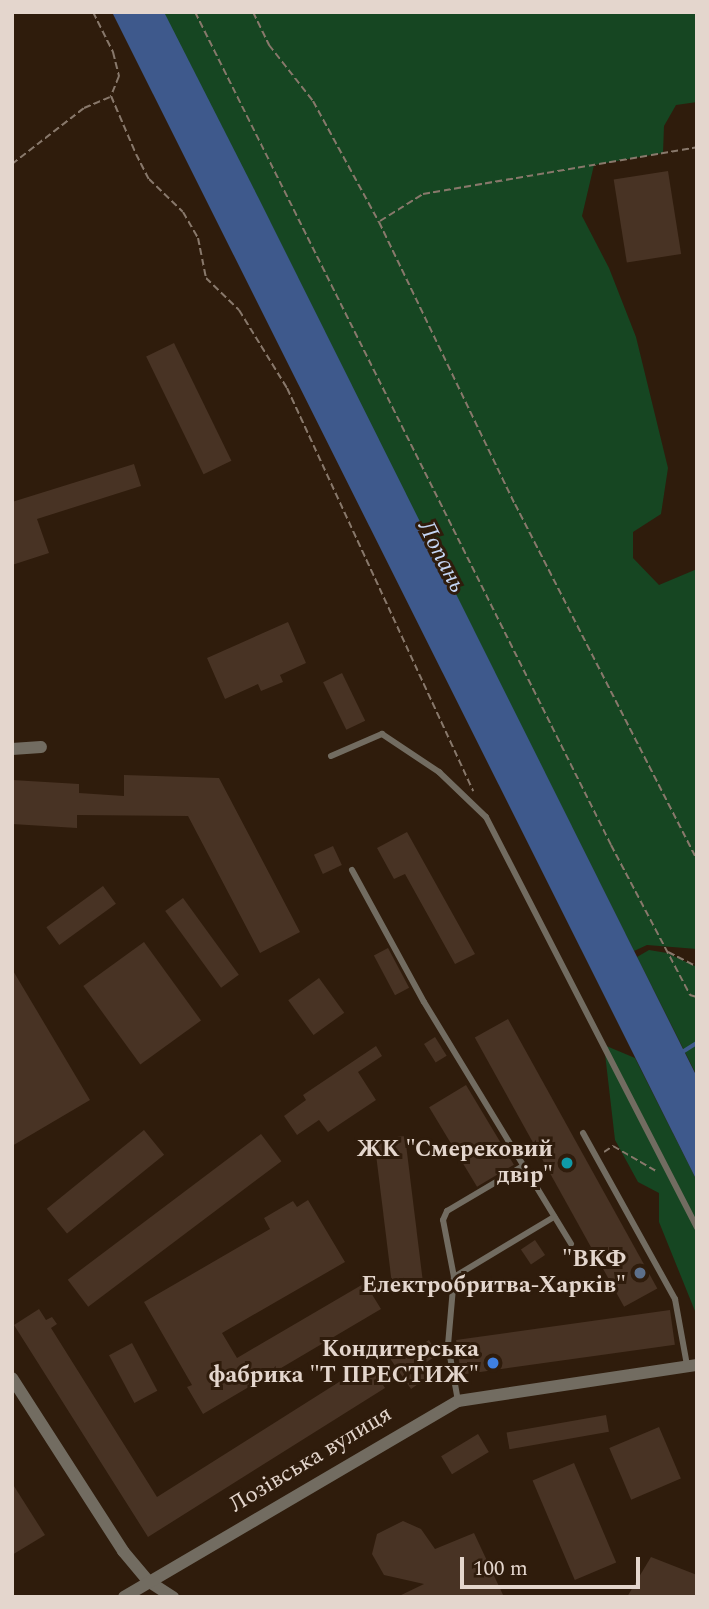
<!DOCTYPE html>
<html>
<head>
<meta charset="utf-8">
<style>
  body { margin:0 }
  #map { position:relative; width:709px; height:1609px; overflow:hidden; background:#2f1c0c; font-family:Spectral,serif }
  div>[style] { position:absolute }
  .green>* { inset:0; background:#164622 }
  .water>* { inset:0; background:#3e598c }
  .stream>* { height:3.5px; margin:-1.75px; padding:0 1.75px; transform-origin:1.75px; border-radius:1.75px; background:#3e598c }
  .building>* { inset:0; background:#483324; transform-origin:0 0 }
  .path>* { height:2px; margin-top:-1px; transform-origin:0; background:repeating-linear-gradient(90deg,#88786b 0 7px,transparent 0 10.5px) }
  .lane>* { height:6px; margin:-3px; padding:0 3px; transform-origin:3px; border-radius:3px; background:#726c61 }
  .street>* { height:12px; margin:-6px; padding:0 6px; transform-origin:6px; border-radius:6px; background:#726c61 }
  .dots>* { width:19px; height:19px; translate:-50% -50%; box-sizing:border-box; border:4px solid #2f1c0c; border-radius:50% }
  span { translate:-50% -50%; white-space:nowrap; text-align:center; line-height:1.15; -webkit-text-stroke:6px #2f1c0c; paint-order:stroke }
  .poi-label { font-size:23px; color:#e4d6cd; font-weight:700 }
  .right { translate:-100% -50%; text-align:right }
  .street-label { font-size:23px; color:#e4d6cd }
  .water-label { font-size:24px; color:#c5d6f5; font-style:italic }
  .frame { position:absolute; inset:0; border:14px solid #e4d6cd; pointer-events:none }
  .scale { position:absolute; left:460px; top:1557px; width:180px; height:32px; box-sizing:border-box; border:4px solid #e4d6cd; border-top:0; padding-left:9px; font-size:21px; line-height:24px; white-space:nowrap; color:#e4d6cd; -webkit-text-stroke:5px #2f1c0c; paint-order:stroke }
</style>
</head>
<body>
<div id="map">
  <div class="green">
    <div style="clip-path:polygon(163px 12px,697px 12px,697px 102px,676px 105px,664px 126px,663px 153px,594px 165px,582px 216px,609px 268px,636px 337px,668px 468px,661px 514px,633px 532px,633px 558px,659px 585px,697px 569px,697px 949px,647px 945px,634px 951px)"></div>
    <div style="clip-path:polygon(649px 950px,667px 953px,697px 967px,697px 1076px,637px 957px)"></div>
    <div style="clip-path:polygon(604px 1045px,635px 1058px,697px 1181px,697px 1316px,659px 1222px,659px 1193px,638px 1182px,615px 1140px)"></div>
  </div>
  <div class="water">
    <div style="clip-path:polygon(112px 12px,164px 12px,259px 199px,697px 1077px,697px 1181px)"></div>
  </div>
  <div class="stream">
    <div style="left:684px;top:1051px;width:15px;rotate:-32deg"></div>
  </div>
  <div class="building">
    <div style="left:668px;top:171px;width:84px;height:55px;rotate:81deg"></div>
    <div style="left:174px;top:343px;width:131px;height:31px;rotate:64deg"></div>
    <div style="clip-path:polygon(134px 464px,141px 486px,37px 519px,49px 553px,12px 565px,12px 502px)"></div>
    <div style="clip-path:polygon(288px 622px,306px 663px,280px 675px,283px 682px,261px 691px,258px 684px,225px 699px,207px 658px)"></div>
    <div style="left:342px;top:673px;width:53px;height:21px;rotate:64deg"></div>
    <div style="clip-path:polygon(124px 775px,219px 778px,300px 932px,260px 953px,188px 816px,77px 815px,77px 828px,12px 824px,12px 780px,79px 784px,79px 793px,124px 796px)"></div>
    <div style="clip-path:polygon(407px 832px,475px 954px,455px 964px,405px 874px,394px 879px,377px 848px)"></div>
    <div style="left:333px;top:846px;width:21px;height:21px;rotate:65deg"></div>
    <div style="left:103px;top:886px;width:22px;height:70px;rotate:54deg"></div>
    <div style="left:183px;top:898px;width:95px;height:22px;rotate:54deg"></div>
    <div style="left:144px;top:942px;width:97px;height:75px;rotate:54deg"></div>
    <div style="left:388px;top:948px;width:45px;height:16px;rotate:62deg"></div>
    <div style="clip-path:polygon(12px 969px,90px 1100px,12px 1146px)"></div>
    <div style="left:319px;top:978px;width:43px;height:38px;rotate:54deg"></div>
    <div style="left:508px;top:1019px;width:308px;height:38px;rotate:61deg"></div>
    <div style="left:435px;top:1037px;width:22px;height:13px;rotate:58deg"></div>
    <div style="clip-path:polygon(376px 1046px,382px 1056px,358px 1072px,376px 1100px,328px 1132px,319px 1120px,297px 1135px,284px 1116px,306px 1100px,303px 1095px)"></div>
    <div style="left:466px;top:1085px;width:93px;height:43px;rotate:59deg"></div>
    <div style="left:144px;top:1130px;width:32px;height:125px;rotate:51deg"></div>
    <div style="left:261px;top:1134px;width:34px;height:242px;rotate:53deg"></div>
    <div style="left:405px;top:1136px;width:147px;height:31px;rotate:83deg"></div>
    <div style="clip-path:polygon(308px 1200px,345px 1262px,222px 1333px,237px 1358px,365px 1283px,381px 1309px,203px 1414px,187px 1387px,192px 1385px,144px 1302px,270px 1229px,264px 1218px,293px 1201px,297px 1207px)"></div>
    <div style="left:535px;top:1240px;width:18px;height:17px;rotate:56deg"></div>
    <div style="clip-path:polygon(39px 1309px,46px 1320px,52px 1317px,57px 1324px,51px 1328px,157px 1497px,369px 1363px,385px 1388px,148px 1537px,14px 1325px)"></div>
    <div style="left:670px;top:1310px;width:35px;height:216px;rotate:82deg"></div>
    <div style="clip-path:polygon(429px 1340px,438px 1355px,420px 1366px,428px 1377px,411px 1389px,387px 1354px,403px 1343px,410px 1352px)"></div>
    <div style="left:132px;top:1343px;width:54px;height:26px;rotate:62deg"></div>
    <div style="left:606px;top:1415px;width:17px;height:101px;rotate:80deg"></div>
    <div style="left:659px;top:1427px;width:56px;height:54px;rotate:67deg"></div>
    <div style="left:478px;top:1434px;width:21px;height:43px;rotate:59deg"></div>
    <div style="left:574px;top:1463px;width:108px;height:45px;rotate:67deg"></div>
    <div style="clip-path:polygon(12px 1483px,45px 1535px,12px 1555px)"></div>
    <div style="clip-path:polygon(403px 1521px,421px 1529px,435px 1549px,474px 1533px,504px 1597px,397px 1597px,424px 1584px,384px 1575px,372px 1554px,377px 1534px)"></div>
    <div style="clip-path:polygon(651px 1557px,697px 1575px,697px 1597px,627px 1597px)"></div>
  </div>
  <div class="path">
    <div style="left:93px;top:12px;width:45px;rotate:63.4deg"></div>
    <div style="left:113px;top:52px;width:25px;rotate:76deg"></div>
    <div style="left:119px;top:76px;width:22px;rotate:112deg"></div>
    <div style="left:111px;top:96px;width:63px;rotate:66.7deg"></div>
    <div style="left:136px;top:154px;width:28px;rotate:63deg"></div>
    <div style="left:149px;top:179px;width:47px;rotate:44.1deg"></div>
    <div style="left:183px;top:212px;width:30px;rotate:60deg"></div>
    <div style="left:198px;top:238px;width:41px;rotate:78.7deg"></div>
    <div style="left:206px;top:278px;width:46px;rotate:44.1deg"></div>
    <div style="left:239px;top:310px;width:92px;rotate:58.4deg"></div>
    <div style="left:287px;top:388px;width:444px;rotate:65.2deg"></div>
    <div style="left:195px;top:12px;width:931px;rotate:63.46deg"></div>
    <div style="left:611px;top:845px;width:170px;rotate:62.2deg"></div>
    <div style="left:690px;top:995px;width:7px;rotate:16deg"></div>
    <div style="left:253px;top:12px;width:37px;rotate:64deg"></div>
    <div style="left:269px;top:45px;width:71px;rotate:51.8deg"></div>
    <div style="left:313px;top:101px;width:138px;rotate:61.4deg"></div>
    <div style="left:379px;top:222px;width:313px;rotate:64.3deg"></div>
    <div style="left:515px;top:504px;width:399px;rotate:62.9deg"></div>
    <div style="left:12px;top:164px;width:91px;rotate:-37.9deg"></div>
    <div style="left:84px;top:108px;width:28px;rotate:-23deg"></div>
    <div style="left:380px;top:221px;width:51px;rotate:-32.1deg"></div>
    <div style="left:423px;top:194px;width:278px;rotate:-9.7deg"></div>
    <div style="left:668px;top:952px;width:33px;rotate:27deg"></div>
    <div style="left:604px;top:1152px;width:11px;rotate:-34deg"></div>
    <div style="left:613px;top:1146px;width:50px;rotate:30.2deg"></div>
  </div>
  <div class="lane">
    <div style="left:331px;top:756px;width:56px;rotate:-23.3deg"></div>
    <div style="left:382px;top:734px;width:69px;rotate:33.7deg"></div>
    <div style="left:439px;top:772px;width:65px;rotate:43.8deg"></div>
    <div style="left:486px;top:817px;width:462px;rotate:62.8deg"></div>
    <div style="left:352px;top:870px;width:150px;rotate:61.4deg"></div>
    <div style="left:424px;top:1002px;width:283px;rotate:58.7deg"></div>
    <div style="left:583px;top:1133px;width:190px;rotate:61deg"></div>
    <div style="left:675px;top:1299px;width:67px;rotate:79.7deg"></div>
    <div style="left:454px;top:1277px;width:117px;rotate:-31deg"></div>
    <div style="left:458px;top:1401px;width:57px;rotate:-100.1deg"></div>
    <div style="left:448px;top:1345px;width:68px;rotate:-85deg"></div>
    <div style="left:454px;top:1277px;width:58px;rotate:-100.9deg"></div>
    <div style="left:443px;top:1220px;width:10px;rotate:-66deg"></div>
    <div style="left:447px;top:1211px;width:88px;rotate:-30.6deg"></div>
  </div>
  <div class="street">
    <div style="left:12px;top:749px;width:29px;rotate:-4deg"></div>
    <div style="left:12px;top:1378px;width:206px;rotate:57.3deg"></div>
    <div style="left:123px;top:1551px;width:39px;rotate:50deg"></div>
    <div style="left:148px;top:1581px;width:30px;rotate:33deg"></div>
    <div style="left:124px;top:1597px;width:387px;rotate:-30.4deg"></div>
    <div style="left:458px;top:1401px;width:242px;rotate:-8.6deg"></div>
  </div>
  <div class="dots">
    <div style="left:567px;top:1163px;background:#0f9aa8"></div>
    <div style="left:640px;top:1273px;background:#5c6f8a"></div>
    <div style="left:493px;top:1363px;background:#3f7fe0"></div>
  </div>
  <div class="poi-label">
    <span class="right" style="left:553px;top:1163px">ЖК "Смерековий<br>двір"</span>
    <span class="right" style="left:626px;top:1273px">"ВКФ<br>Електробритва-Харків"</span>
    <span class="right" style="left:479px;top:1363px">Кондитерська<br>фабрика "Т ПРЕСТИЖ"</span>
  </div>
  <div class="street-label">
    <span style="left:311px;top:1460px;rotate:-31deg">Лозівська вулиця</span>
  </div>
  <div class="water-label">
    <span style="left:441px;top:557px;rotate:63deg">Лопань</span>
  </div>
  <div class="frame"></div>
  <div class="scale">100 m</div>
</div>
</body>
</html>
